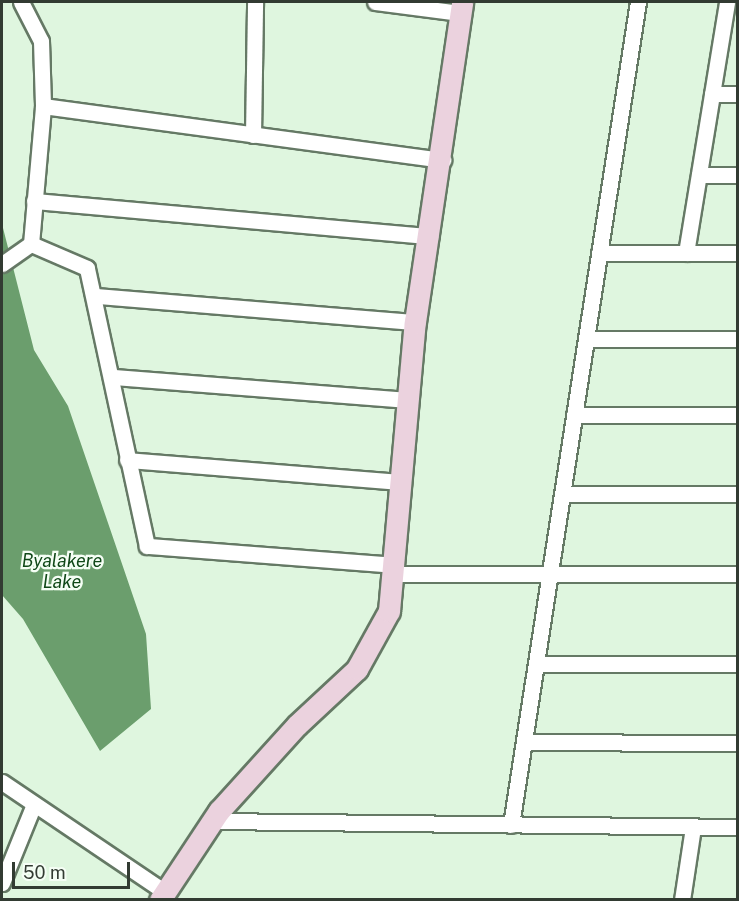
<!DOCTYPE html>
<html>
<head>
<meta charset="utf-8">
<style>
  body { margin:0 }
  #map { position:relative; width:739px; height:901px; overflow:hidden; background:#dff6df; font-family:"Public Sans",sans-serif }
  div>[style] { position:absolute }
  .water>* { inset:0; background:#6b9e6d }
  .roads { filter:drop-shadow(2px 0 #657965) drop-shadow(-2px 0 #657965) drop-shadow(0 2px #657965) drop-shadow(0 -2px #657965) }
  .street>* { height:15px; margin:-7.5px; padding:0 7.5px; transform-origin:7.5px; border-radius:7.5px; background:#fff }
  .secondary>* { height:21px; margin:-10.5px; padding:0 10.5px; transform-origin:10.5px; border-radius:10.5px; background:#ebd2de }
  span { translate:-50% -50%; white-space:nowrap; text-align:center; line-height:1.15; -webkit-text-stroke:4.5px #f5fef5; paint-order:stroke }
  .water-label { font-size:18px; color:#104818; font-style:italic }
  .frame { position:absolute; inset:0; border:3px solid #323b32; pointer-events:none }
  .scale { position:absolute; left:12px; top:862px; width:118px; height:27px; box-sizing:border-box; border:3px solid #323b32; border-top:0; padding-left:8px; font-size:18px; line-height:21px; white-space:nowrap; color:#323b32; -webkit-text-stroke:4px #f5fef5; paint-order:stroke }
</style>
</head>
<body>
<div id="map">
  <div class="water">
    <div style="clip-path:polygon(2px 224px,34px 350px,68px 406px,146px 634px,151px 709px,100px 751px,23px 619px,2px 595px)"></div>
  </div>
  <div class="roads">
    <div class="street">
      <div style="left:21px;top:2px;width:44px;rotate:62.9deg"></div>
      <div style="left:41px;top:41px;width:65px;rotate:88.2deg"></div>
      <div style="left:375px;top:2px;width:86px;rotate:7.4deg"></div>
      <div style="left:712px;top:94px;width:26px"></div>
      <div style="left:253px;top:135px;width:133px;rotate:-89.1deg"></div>
      <div style="left:699px;top:175px;width:39px"></div>
      <div style="left:34px;top:201px;width:398px;rotate:5.1deg"></div>
      <div style="left:599px;top:253px;width:139px"></div>
      <div style="left:686px;top:253px;width:254px;rotate:-80.7deg"></div>
      <div style="left:2px;top:264px;width:35px;rotate:-35deg"></div>
      <div style="left:97px;top:296px;width:319px;rotate:4.7deg"></div>
      <div style="left:586px;top:339px;width:152px"></div>
      <div style="left:115px;top:377px;width:293px;rotate:4.5deg"></div>
      <div style="left:574px;top:415px;width:164px"></div>
      <div style="left:127px;top:460px;width:273px;rotate:4.6deg"></div>
      <div style="left:562px;top:494px;width:176px"></div>
      <div style="left:395px;top:565px;width:249px;rotate:-175.6deg"></div>
      <div style="left:147px;top:546px;width:284px;rotate:-102.2deg"></div>
      <div style="left:87px;top:268px;width:61px;rotate:-156.8deg"></div>
      <div style="left:31px;top:244px;width:139px;rotate:-85deg"></div>
      <div style="left:43px;top:106px;width:404px;rotate:7.7deg"></div>
      <div style="left:394px;top:574px;width:344px"></div>
      <div style="left:536px;top:664px;width:202px"></div>
      <div style="left:524px;top:742px;width:214px;rotate:0.3deg"></div>
      <div style="left:2px;top:782px;width:197px;rotate:34deg"></div>
      <div style="left:212px;top:821px;width:526px;rotate:0.65deg"></div>
      <div style="left:511px;top:825px;width:833px;rotate:-81.23deg"></div>
      <div style="left:2px;top:883px;width:85px;rotate:-67.9deg"></div>
      <div style="left:682px;top:900px;width:74px;rotate:-81.4deg"></div>
    </div>
    <div class="secondary">
      <div style="left:160px;top:900px;width:107px;rotate:-56.5deg"></div>
      <div style="left:219px;top:811px;width:116px;rotate:-47.8deg"></div>
      <div style="left:297px;top:725px;width:82px;rotate:-43deg"></div>
      <div style="left:357px;top:669px;width:66px;rotate:-61.1deg"></div>
      <div style="left:389px;top:611px;width:290px;rotate:-84.9deg"></div>
      <div style="left:415px;top:322px;width:323px;rotate:-81.6deg"></div>
    </div>
  </div>
  <div class="water-label">
    <span style="left:62px;top:572px">Byalakere<br>Lake</span>
  </div>
  <div class="frame"></div>
  <div class="scale">50 m</div>
</div>
</body>
</html>
